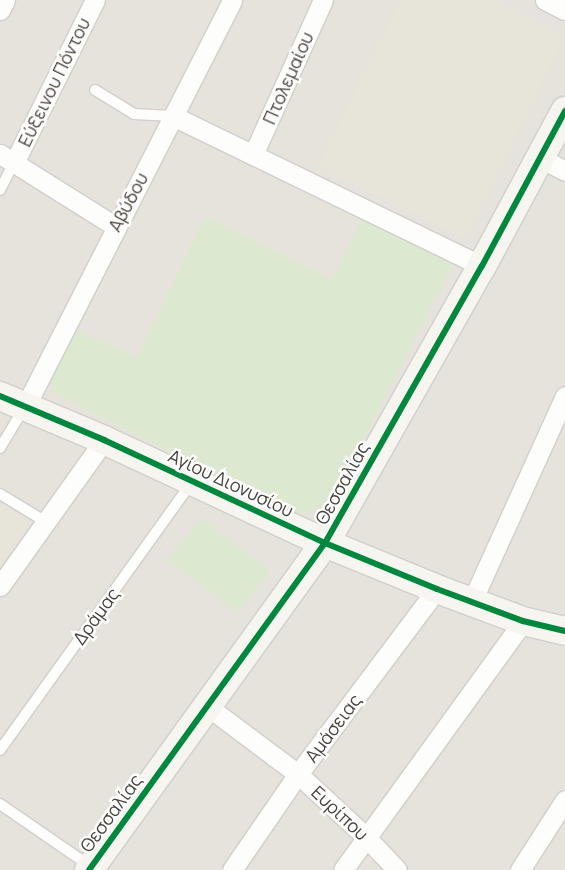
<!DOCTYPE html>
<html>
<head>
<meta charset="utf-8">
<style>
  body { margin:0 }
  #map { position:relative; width:565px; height:870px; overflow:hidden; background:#f2f1ed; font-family:Manrope,sans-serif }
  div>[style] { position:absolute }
  .residential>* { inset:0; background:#e5e3dc; transform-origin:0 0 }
  .education>* { inset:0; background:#e7e5da }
  .green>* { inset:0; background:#dce9d0; transform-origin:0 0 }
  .roads { filter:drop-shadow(1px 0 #d0cfcb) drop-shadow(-1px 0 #d0cfcb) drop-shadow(0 1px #d0cfcb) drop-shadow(0 -1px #d0cfcb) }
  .lane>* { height:10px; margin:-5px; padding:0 5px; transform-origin:5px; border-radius:5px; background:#fdfdfc }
  .street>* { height:19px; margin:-9.5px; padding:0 9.5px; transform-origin:9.5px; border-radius:9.5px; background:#fdfdfc }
  .secondary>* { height:28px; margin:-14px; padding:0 14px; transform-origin:14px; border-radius:14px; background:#f6f5f0 }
  .cycleway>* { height:6px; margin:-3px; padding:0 3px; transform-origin:3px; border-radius:3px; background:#00873e }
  span { translate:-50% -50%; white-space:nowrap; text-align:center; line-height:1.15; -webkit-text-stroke:5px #fff; paint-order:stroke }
  .street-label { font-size:18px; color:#47433a }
</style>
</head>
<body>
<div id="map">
  <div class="residential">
    <div style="left:0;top:0;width:565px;height:870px"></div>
  </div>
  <div class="education">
    <div style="clip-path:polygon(401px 0,495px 0,565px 35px,465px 239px,318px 167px)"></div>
    <div style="clip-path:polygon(0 502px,31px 523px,0 567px)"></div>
  </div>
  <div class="green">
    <div style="clip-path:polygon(205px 217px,332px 280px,362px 219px,454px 263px,330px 504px,295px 515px,52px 391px,49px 378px,77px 331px,137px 358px)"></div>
    <div style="left:200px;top:518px;width:87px;height:52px;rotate:37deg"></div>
  </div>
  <div class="roads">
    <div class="lane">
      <div style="left:95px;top:90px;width:46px;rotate:31.6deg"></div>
      <div style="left:134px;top:114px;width:39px;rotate:3deg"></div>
      <div style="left:0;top:190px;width:30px;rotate:-63deg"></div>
      <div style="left:0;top:448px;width:47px;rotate:-59deg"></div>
      <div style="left:0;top:494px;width:54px;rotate:31.3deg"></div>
      <div style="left:0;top:750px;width:328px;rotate:-54.4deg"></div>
      <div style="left:0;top:804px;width:109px;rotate:34.6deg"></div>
    </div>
    <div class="street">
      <div style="left:545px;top:0;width:22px;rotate:27deg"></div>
      <div style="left:0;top:10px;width:11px;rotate:-63deg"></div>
      <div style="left:173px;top:116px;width:343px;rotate:25.9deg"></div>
      <div style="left:0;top:154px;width:136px;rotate:32.1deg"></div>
      <div style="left:253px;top:155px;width:170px;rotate:-65.7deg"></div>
      <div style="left:540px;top:158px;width:28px;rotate:27deg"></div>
      <div style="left:14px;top:163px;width:182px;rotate:-63.6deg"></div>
      <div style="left:26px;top:405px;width:454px;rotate:-63deg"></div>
      <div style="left:0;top:586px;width:179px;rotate:-54.5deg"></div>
      <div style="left:472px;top:601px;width:225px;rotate:-65.6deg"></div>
      <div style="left:207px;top:706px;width:114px;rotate:36.8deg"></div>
      <div style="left:298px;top:774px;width:93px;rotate:42.8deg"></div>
      <div style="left:366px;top:837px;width:45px;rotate:46.8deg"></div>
      <div style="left:232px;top:870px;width:116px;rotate:-55.5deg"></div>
      <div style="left:298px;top:774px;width:231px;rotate:-53.1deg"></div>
      <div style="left:343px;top:870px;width:307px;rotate:-54.1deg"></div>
      <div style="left:520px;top:870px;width:83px;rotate:-57.3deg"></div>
    </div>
    <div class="secondary">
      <div style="left:0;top:396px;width:113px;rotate:22.9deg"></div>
      <div style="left:104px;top:440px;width:244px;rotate:25deg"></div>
      <div style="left:325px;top:543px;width:121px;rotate:22.3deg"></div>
      <div style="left:437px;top:589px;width:92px;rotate:20.4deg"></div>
      <div style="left:523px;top:621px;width:43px;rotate:13.4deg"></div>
      <div style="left:89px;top:870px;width:403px;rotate:-54.2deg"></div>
      <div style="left:325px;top:543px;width:318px;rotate:-60.5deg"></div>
      <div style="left:482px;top:266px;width:176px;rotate:-61.8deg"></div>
    </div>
  </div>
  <div class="cycleway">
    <div style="left:0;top:396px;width:113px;rotate:22.9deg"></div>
    <div style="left:104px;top:440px;width:244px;rotate:25deg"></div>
    <div style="left:325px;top:543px;width:121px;rotate:22.3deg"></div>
    <div style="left:437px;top:589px;width:92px;rotate:20.4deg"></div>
    <div style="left:523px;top:621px;width:43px;rotate:13.4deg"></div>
    <div style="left:89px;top:870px;width:403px;rotate:-54.2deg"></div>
    <div style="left:325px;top:543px;width:318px;rotate:-60.5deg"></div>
    <div style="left:482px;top:266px;width:176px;rotate:-61.8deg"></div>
  </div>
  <div class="street-label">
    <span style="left:288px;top:78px;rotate:-66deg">Πτολεμαίου</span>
    <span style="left:54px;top:82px;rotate:-64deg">Εύξεινου Πόντου</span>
    <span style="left:128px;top:202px;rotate:-62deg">Αβύδου</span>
    <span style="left:231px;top:483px;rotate:25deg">Αγίου Διονυσίου</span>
    <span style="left:342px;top:483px;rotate:-61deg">Θεσσαλίας</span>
    <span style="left:96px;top:616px;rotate:-54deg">Δράμας</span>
    <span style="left:333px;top:728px;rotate:-53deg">Αμάσειας</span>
    <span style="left:111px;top:813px;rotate:-54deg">Θεσσαλίας</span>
    <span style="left:340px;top:813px;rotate:43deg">Ευρίπου</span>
  </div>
</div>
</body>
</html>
